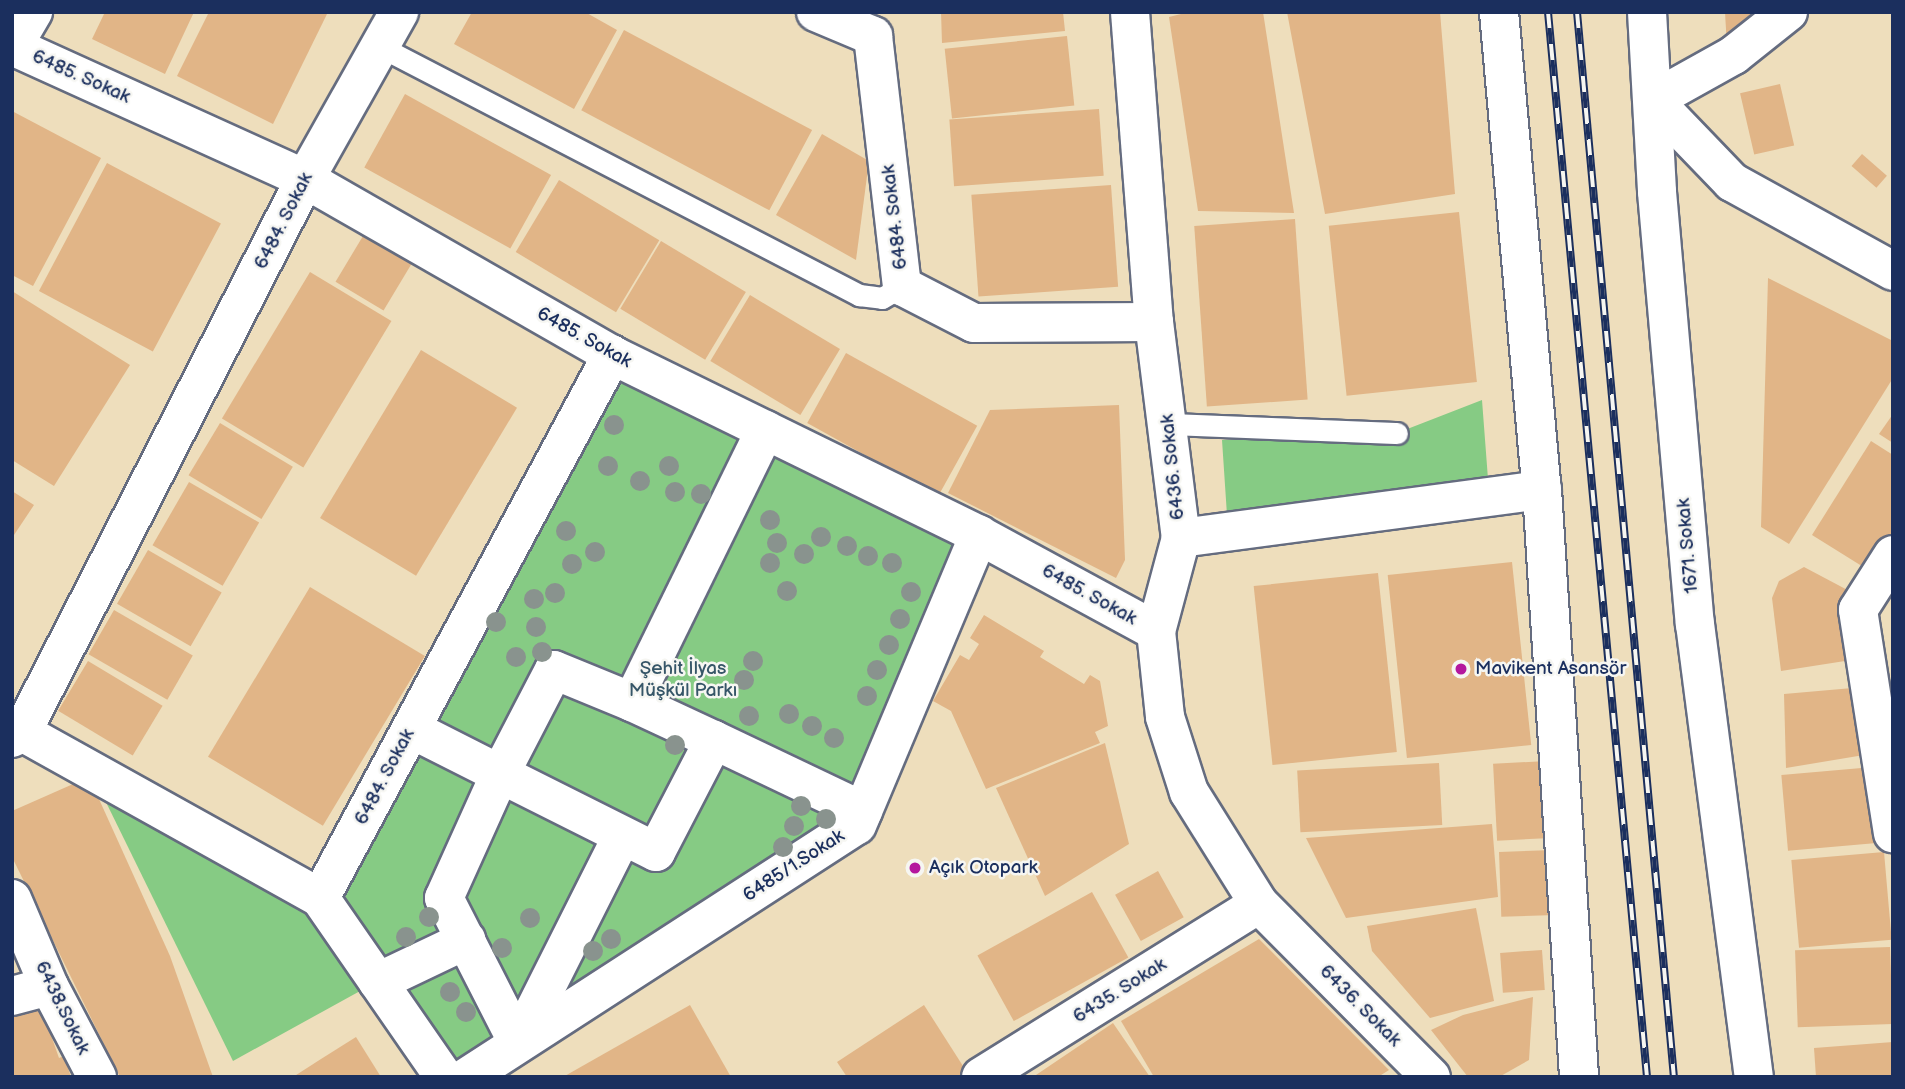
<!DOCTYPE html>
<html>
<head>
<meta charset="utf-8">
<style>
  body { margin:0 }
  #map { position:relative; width:1905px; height:1089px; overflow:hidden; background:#eedebc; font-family:"Balsamiq Sans",sans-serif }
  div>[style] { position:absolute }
  .green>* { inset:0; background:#86cb84 }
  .building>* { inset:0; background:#e1b587; transform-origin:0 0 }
  .roads { filter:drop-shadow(2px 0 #656c7f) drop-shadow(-2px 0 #656c7f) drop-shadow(0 2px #656c7f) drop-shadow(0 -2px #656c7f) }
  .lane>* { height:21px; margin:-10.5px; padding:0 10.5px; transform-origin:10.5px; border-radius:10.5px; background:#fff }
  .street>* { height:38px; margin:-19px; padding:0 19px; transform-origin:19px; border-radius:19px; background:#fff }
  .rail>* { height:8px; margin-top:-4px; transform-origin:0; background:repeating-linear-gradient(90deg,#f6f6f2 0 16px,#1b2f5e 0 32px); box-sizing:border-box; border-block:2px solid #1b2f5e }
  .trees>* { width:20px; height:20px; margin:-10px; border-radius:50%; background:#89938e }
  .dots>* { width:19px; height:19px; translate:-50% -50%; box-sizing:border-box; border:4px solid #f6f6f2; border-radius:50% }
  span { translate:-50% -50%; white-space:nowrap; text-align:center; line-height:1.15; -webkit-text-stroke:5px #f6f6f2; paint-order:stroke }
  .street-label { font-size:19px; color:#1b2f5e }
  .park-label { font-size:19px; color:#365668 }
  .poi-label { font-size:19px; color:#1b2f5e }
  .left { translate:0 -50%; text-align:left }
  .frame { position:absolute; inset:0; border:14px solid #1b2f5e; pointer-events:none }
</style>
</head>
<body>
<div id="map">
  <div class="green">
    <div style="clip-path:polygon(612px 355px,979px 535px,857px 825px,467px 1077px,320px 898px)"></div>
    <div style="clip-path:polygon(1482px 400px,1488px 479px,1227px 515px,1222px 440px,1397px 433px)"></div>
    <div style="clip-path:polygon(101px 792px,315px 906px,371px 985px,233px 1061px)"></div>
  </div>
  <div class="building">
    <div style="clip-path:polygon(105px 12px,194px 12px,165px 74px,92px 39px)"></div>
    <div style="clip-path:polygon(209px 12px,328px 12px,273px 124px,177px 76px)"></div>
    <div style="clip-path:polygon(472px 12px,585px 12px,617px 30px,574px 109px,454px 44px)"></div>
    <div style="clip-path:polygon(941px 12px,1063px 12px,1065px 31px,942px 43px)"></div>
    <div style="clip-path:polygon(1189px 12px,1263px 12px,1294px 213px,1198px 211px,1169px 17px)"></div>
    <div style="clip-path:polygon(1287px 12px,1440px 12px,1455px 194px,1325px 214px)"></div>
    <div style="clip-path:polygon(1725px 12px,1777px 12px,1727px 47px)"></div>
    <div style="left:624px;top:30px;width:213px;height:91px;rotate:28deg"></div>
    <div style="left:1067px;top:36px;width:70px;height:123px;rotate:84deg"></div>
    <div style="left:1780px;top:84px;width:63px;height:41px;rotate:77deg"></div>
    <div style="left:405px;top:94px;width:167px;height:84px;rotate:29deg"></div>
    <div style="left:1099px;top:109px;width:67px;height:150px;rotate:86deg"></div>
    <div style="clip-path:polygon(12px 111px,101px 158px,33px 286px,12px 275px)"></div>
    <div style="clip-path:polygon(822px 134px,869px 161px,856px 260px,776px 215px)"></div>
    <div style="left:1862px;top:154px;width:33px;height:16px;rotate:41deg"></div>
    <div style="left:107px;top:163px;width:129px;height:145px;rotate:28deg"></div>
    <div style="left:559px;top:180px;width:117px;height:84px;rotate:31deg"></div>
    <div style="left:1111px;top:185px;width:102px;height:140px;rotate:86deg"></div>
    <div style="left:1459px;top:212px;width:171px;height:131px;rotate:84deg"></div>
    <div style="left:1295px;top:219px;width:181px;height:101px;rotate:86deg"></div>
    <div style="left:369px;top:226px;width:56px;height:65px;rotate:31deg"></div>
    <div style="left:661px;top:241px;width:99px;height:79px;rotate:31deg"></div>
    <div style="left:310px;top:272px;width:95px;height:171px;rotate:31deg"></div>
    <div style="clip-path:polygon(1768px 278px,1893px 341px,1893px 378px,1789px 544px,1761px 527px)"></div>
    <div style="clip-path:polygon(12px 291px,130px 365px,54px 486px,12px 460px)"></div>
    <div style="left:750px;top:295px;width:105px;height:77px;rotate:31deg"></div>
    <div style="left:421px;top:350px;width:112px;height:196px;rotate:31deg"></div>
    <div style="left:846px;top:353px;width:150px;height:80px;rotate:29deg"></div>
    <div style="clip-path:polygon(1119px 405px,1125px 560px,1116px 578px,948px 493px,990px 410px)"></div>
    <div style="clip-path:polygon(1893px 414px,1893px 443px,1879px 434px)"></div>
    <div style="left:220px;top:423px;width:85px;height:61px;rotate:31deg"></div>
    <div style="clip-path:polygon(1871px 441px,1893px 455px,1893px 542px,1873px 573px,1812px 535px)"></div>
    <div style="left:189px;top:482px;width:81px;height:73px;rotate:30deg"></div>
    <div style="clip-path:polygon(12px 491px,34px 505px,12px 538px)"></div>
    <div style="left:148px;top:550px;width:85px;height:62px;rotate:30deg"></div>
    <div style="left:1512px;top:562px;width:184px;height:125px;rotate:84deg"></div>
    <div style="clip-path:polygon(1804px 567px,1855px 594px,1845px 661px,1781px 671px,1772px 598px,1779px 581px)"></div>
    <div style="left:1378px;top:573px;width:180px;height:125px;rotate:84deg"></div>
    <div style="left:310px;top:587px;width:134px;height:198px;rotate:31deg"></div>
    <div style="left:114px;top:610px;width:91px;height:51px;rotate:30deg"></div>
    <div style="clip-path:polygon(984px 615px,1044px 651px,1040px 657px,1084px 684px,1090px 675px,1100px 681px,1108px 726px,1095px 732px,1100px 743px,986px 789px,951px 711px,933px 701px,960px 655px,969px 660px,979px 644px,970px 638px)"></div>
    <div style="left:88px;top:661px;width:87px;height:58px;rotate:31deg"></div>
    <div style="clip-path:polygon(1864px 687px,1864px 755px,1786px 768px,1784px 694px)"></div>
    <div style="clip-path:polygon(1105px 743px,1129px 844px,1045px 896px,996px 788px)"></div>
    <div style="left:1547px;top:761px;width:77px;height:54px;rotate:87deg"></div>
    <div style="left:1439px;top:763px;width:62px;height:142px;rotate:87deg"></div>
    <div style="left:1873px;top:767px;width:76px;height:92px;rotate:85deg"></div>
    <div style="clip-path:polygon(89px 777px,170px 956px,213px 1077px,120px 1077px,12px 857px,12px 811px)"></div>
    <div style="clip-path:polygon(1492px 824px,1498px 897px,1346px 918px,1306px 838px)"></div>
    <div style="left:1553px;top:850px;width:65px;height:54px;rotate:88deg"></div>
    <div style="left:1884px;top:852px;width:88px;height:93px;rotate:85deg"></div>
    <div style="left:1158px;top:871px;width:53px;height:49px;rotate:61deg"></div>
    <div style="left:1092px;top:892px;width:75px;height:131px;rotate:61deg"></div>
    <div style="clip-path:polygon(1476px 908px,1494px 1001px,1430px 1018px,1372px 951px,1367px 926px)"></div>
    <div style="clip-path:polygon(1259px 939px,1389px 1070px,1378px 1077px,1154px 1077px,1121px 1021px)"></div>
    <div style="left:1890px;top:947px;width:77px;height:95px;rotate:88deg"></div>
    <div style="left:1542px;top:950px;width:40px;height:42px;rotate:86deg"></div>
    <div style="clip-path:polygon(1533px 997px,1529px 1060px,1499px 1077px,1468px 1077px,1431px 1030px,1463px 1015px)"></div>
    <div style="clip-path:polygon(38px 998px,59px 1058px,64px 1056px,71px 1077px,12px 1077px,12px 1007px)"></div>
    <div style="clip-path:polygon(690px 1005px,731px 1077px,563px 1077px)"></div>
    <div style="clip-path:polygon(924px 1005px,970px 1077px,847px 1077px,837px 1062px)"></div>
    <div style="clip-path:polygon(1113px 1023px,1150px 1077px,1033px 1077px)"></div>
    <div style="clip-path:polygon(356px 1037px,381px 1077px,293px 1077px,321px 1059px)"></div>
    <div style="clip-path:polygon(1893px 1042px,1893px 1077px,1816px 1077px,1814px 1048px)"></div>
  </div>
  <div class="roads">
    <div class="lane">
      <div style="left:379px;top:46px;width:541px;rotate:27.42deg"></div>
      <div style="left:859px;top:295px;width:23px;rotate:7deg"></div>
      <div style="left:882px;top:298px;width:23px;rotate:-31deg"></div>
      <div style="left:1169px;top:424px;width:228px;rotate:2.3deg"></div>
    </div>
    <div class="street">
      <div style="left:816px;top:12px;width:62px;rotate:22.8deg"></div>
      <div style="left:873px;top:36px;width:252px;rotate:83.4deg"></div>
      <div style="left:902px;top:286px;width:81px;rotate:27.2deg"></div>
      <div style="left:974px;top:323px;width:180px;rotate:-0.3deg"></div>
      <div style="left:1130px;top:12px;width:311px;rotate:85.6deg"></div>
      <div style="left:1154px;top:322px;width:218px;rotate:82.9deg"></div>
      <div style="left:1181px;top:538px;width:96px;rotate:105deg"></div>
      <div style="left:1156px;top:631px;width:86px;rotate:84deg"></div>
      <div style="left:1165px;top:717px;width:79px;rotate:72.3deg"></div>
      <div style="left:1189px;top:792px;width:132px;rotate:58deg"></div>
      <div style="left:1259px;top:904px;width:244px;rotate:45.2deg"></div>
      <div style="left:1499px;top:12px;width:480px;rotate:84.9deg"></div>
      <div style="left:1542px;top:490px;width:588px;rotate:86.39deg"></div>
      <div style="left:1647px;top:12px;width:180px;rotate:86.8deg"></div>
      <div style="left:1657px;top:192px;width:434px;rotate:85deg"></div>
      <div style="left:1695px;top:624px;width:457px;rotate:82.6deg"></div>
      <div style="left:1788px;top:12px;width:69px;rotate:141.5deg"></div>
      <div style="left:1734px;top:55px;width:93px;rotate:150.9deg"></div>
      <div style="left:1653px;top:100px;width:114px;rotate:46.1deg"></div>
      <div style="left:1732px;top:182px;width:184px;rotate:28.9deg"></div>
      <div style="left:12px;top:46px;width:322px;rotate:24.4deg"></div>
      <div style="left:305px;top:179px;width:354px;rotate:29.8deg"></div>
      <div style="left:612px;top:355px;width:409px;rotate:26.1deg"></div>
      <div style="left:979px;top:535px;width:201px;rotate:28.5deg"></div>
      <div style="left:12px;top:48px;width:42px;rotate:-59.7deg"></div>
      <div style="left:1181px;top:538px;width:364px;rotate:-7.6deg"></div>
      <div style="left:1893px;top:555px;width:65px;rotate:122.5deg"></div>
      <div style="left:1858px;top:610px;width:226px;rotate:81.1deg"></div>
      <div style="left:632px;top:702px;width:303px;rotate:-63.9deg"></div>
      <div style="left:411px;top:729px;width:100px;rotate:26.8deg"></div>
      <div style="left:500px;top:774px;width:136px;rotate:114.3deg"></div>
      <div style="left:444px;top:898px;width:163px;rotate:63deg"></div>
      <div style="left:22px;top:732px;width:341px;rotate:29.1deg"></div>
      <div style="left:320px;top:898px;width:617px;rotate:-61.73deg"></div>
      <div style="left:12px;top:738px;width:12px;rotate:-31deg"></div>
      <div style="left:22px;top:732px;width:621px;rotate:-62.9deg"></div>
      <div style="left:305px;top:179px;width:192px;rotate:-60.6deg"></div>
      <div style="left:714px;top:740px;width:126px;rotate:117.4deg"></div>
      <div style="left:656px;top:852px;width:174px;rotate:-153.4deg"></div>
      <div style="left:500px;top:774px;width:117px;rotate:-62.6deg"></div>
      <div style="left:554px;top:670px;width:84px;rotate:22.3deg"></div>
      <div style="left:632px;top:702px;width:90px;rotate:24.9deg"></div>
      <div style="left:714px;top:740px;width:165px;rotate:25.5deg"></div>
      <div style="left:320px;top:898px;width:218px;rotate:55.3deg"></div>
      <div style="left:12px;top:899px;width:95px;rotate:67deg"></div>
      <div style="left:49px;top:986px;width:103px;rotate:62.2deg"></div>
      <div style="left:378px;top:982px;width:98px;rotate:-25.5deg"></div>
      <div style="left:12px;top:996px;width:38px;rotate:-15deg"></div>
      <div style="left:519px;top:1041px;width:229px;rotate:-63.3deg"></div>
      <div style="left:467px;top:1077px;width:464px;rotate:-32.9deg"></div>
      <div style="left:857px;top:825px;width:315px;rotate:-67.2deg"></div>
      <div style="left:981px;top:1077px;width:327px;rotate:-31.9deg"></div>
    </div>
  </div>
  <div class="rail">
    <div style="left:1548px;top:12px;width:1070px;rotate:84.69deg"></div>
    <div style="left:1577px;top:12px;width:1069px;rotate:84.8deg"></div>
  </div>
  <div class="trees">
    <div style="left:614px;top:425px"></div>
    <div style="left:608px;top:466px"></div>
    <div style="left:669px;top:466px"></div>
    <div style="left:640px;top:481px"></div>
    <div style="left:675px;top:492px"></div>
    <div style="left:701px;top:494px"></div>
    <div style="left:770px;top:520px"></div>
    <div style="left:566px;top:531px"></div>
    <div style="left:821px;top:537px"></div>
    <div style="left:777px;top:543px"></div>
    <div style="left:847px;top:546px"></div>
    <div style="left:595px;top:552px"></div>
    <div style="left:804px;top:554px"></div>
    <div style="left:868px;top:556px"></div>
    <div style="left:770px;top:563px"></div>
    <div style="left:892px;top:563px"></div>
    <div style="left:572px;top:564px"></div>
    <div style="left:787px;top:591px"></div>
    <div style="left:911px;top:592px"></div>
    <div style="left:555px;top:593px"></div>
    <div style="left:534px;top:599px"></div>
    <div style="left:900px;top:619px"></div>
    <div style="left:496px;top:622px"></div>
    <div style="left:536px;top:627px"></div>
    <div style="left:889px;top:645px"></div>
    <div style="left:542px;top:652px"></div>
    <div style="left:516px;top:657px"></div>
    <div style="left:753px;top:661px"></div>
    <div style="left:877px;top:670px"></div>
    <div style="left:744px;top:680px"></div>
    <div style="left:867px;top:696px"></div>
    <div style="left:789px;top:714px"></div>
    <div style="left:749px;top:716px"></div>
    <div style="left:812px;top:726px"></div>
    <div style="left:834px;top:738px"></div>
    <div style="left:675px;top:745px"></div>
    <div style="left:801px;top:806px"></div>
    <div style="left:826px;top:819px"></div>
    <div style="left:794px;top:826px"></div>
    <div style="left:783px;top:847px"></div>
    <div style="left:429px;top:917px"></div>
    <div style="left:530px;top:918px"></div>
    <div style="left:406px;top:937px"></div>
    <div style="left:611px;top:939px"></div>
    <div style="left:502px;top:948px"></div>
    <div style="left:593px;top:951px"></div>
    <div style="left:450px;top:992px"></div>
    <div style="left:466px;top:1012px"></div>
  </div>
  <div class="dots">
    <div style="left:1461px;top:669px;background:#b5179e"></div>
    <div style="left:915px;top:868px;background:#b5179e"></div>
  </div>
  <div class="street-label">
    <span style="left:81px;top:77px;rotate:24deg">6485. Sokak</span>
    <span style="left:895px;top:217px;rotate:-97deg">6484. Sokak</span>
    <span style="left:284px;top:221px;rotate:-63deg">6484. Sokak</span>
    <span style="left:584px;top:338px;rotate:29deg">6485. Sokak</span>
    <span style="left:1173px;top:467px;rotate:-96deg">6436. Sokak</span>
    <span style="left:1688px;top:546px;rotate:-95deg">1671. Sokak</span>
    <span style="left:1089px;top:595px;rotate:29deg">6485. Sokak</span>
    <span style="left:385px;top:777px;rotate:-62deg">6484. Sokak</span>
    <span style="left:794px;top:866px;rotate:-33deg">6485/1.Sokak</span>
    <span style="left:1120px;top:991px;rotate:-32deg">6435. Sokak</span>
    <span style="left:1360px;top:1006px;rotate:45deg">6436. Sokak</span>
    <span style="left:62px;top:1008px;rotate:64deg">6438.Sokak</span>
  </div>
  <div class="park-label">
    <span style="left:683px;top:680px">Şehit İlyas<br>Müşkül Parkı</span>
  </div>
  <div class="poi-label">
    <span class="left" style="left:1475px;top:669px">Mavikent Asansör</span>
    <span class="left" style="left:929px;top:868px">Açık Otopark</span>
  </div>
  <div class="frame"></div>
</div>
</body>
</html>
